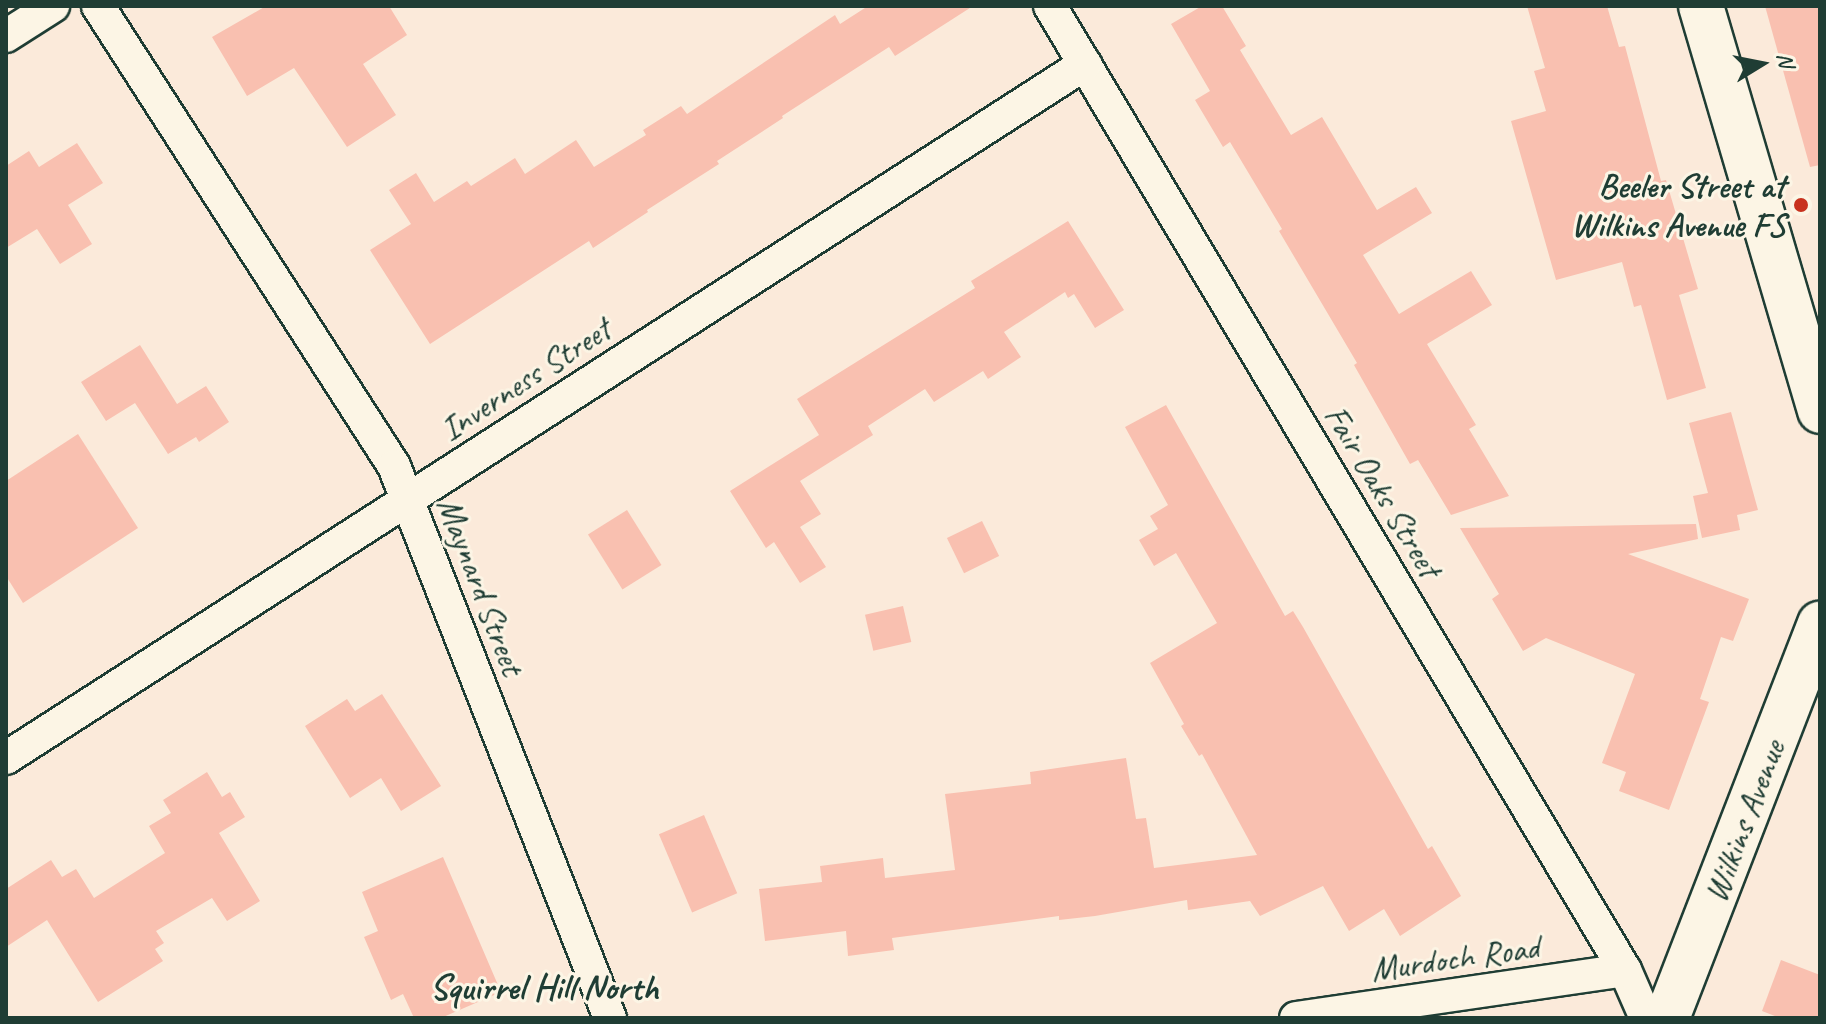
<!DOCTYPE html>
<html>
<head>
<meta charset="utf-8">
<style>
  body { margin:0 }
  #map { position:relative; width:1826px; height:1024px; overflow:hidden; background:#fbeada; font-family:Caveat,sans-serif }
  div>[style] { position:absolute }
  .building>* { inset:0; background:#f9c0b0; transform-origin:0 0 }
  .roads { filter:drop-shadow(2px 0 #1f3d34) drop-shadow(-2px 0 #1f3d34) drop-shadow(0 2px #1f3d34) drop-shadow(0 -2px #1f3d34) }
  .street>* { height:32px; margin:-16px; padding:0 16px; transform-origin:16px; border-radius:16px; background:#fcf5e5 }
  .secondary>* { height:44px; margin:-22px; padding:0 22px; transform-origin:22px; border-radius:22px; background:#fcf5e5 }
  .dots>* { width:22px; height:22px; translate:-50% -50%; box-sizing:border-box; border:4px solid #fcf5e5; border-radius:50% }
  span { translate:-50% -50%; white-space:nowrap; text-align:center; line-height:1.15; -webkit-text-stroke:6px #fcf5e5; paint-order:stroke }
  .poi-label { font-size:34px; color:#1f3d34; font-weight:700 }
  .right { translate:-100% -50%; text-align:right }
  .street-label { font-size:34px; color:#1f3d34 }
  .neighbourhood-label { font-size:36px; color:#1f3d34; font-weight:700 }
  .frame { position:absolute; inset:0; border:8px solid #1f3d34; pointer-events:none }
  .north { position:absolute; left:1722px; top:24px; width:80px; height:80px; -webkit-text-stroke:6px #fcf5e5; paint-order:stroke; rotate:80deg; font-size:22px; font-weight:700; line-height:32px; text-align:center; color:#1f3d34 }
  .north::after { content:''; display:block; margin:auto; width:28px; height:36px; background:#1f3d34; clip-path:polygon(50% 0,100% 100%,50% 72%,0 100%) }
</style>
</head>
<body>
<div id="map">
  <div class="building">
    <div style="clip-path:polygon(266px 6px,389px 6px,407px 35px,363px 64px,396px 115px,347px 147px,294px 68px,247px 96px,212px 37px)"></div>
    <div style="clip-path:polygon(868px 6px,973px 6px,895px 56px,889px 47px,782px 116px,783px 118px,717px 161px,719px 164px,647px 210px,648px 212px,593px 248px,589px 241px,430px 344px,370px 250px,411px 224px,389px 190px,416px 173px,434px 202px,467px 181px,471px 186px,515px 158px,525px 174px,576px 140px,594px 167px,646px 135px,643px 130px,681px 106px,687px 114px,835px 15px,840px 24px)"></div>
    <div style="clip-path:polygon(1202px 6px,1222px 6px,1246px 46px,1240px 50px,1291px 135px,1322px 117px,1377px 210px,1416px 187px,1432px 213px,1363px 255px,1399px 314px,1471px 271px,1492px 305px,1427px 344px,1476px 425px,1469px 429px,1509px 496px,1451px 515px,1418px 460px,1410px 464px,1354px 365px,1357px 363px,1279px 231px,1282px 229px,1230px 142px,1223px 147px,1195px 100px,1210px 91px,1171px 24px)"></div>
    <div style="clip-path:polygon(1527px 6px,1607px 6px,1619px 47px,1625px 46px,1661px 181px,1666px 180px,1698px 289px,1679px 295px,1706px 388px,1667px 400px,1641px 305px,1634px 307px,1622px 262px,1556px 280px,1511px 121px,1546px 111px,1534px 71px,1545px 68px)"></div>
    <div style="clip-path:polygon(1765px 6px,1820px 6px,1820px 165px,1810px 167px)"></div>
    <div style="clip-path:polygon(77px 143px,103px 183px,68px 205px,92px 244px,60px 264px,37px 229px,6px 248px,6px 166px,29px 151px,39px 167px)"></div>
    <div style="clip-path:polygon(1068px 221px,1124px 310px,1095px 328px,1074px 294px,1068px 298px,1065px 292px,1004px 332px,1021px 357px,988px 379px,983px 371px,934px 402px,925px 389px,868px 426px,873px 435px,800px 481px,821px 514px,800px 527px,826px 567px,800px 583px,774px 542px,766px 548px,730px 491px,819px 435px,797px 399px,975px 288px,971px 281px)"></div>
    <div style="clip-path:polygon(140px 345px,177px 404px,206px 386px,229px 422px,199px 442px,196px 437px,168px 454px,135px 403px,106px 421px,81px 382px)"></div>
    <div style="clip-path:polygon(1166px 405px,1285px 616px,1293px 611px,1303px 627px,1428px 849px,1432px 846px,1461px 896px,1400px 936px,1384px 909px,1349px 931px,1323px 886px,1260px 916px,1250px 901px,1188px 910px,1187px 900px,1095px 916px,1059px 920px,1059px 916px,892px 938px,894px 950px,848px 956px,846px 931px,765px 941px,759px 889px,822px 882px,820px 866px,883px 858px,885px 878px,955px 870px,945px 794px,1031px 784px,1030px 772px,1126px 758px,1136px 819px,1146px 818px,1154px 868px,1257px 855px,1202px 754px,1199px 756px,1181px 726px,1184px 724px,1150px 663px,1217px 623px,1176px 553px,1154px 566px,1139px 540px,1158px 529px,1150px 516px,1168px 505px,1125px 427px)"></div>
    <div style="clip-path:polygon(1731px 412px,1758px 510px,1737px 515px,1740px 530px,1702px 538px,1693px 496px,1708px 493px,1689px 423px)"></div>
    <div style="clip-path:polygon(78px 434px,138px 528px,23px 603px,6px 576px,6px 481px)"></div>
    <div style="left:627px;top:510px;width:65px;height:46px;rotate:58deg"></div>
    <div style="left:982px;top:521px;width:39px;height:39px;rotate:64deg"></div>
    <div style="clip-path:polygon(1696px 524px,1698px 539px,1628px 554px,1749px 599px,1733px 641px,1721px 637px,1700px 699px,1709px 702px,1669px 810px,1619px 791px,1626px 772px,1602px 763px,1635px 674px,1546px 638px,1523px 651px,1492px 599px,1499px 594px,1460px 528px)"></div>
    <div style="left:903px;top:606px;width:37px;height:39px;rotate:77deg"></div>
    <div style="clip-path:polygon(382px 694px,441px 786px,401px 811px,381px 778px,350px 798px,305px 726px,347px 699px,355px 711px)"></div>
    <div style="clip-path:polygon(207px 772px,222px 797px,230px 792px,245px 817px,219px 833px,260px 901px,227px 921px,212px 898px,156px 931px,164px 943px,155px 949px,163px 961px,98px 1002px,47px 920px,6px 947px,6px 889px,51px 860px,62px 877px,76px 869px,94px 898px,165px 853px,149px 826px,171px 813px,163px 800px)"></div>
    <div style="left:704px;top:815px;width:85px;height:49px;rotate:67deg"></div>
    <div style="clip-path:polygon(443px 857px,501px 992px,441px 1018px,414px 1018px,403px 994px,391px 1000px,364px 937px,378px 931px,362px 892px)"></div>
    <div style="clip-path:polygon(1781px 960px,1820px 975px,1820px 1018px,1780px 1018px,1762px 1011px)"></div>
  </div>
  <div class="roads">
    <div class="street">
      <div style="left:98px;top:6px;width:547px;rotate:57.24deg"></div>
      <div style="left:394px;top:466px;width:593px;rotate:68.63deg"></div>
      <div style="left:1050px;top:6px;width:1122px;rotate:59.19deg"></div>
      <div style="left:1625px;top:970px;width:52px;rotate:66.4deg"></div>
      <div style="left:6px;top:36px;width:56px;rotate:-32.6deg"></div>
      <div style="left:6px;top:758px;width:1283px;rotate:-32.75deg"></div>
      <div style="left:1296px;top:1018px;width:332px;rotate:-8.3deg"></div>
    </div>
    <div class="secondary">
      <div style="left:1701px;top:6px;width:422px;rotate:73.6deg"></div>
      <div style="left:1667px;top:1018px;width:423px;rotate:-68.8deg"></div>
    </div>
  </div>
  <div class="dots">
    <div style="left:1801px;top:205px;background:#c8321e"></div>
  </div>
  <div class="poi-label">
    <span class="right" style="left:1785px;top:205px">Beeler Street at<br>Wilkins Avenue FS</span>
  </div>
  <div class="street-label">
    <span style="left:525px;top:379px;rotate:-33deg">Inverness Street</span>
    <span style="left:1383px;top:491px;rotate:59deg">Fair Oaks Street</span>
    <span style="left:481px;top:586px;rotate:69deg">Maynard Street</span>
    <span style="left:1744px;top:821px;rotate:-69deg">Wilkins Avenue</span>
    <span style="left:1455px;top:958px;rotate:-8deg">Murdoch Road</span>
  </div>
  <div class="neighbourhood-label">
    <span style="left:544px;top:988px">Squirrel Hill North</span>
  </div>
  <div class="frame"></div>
  <div class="north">N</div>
</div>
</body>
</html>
